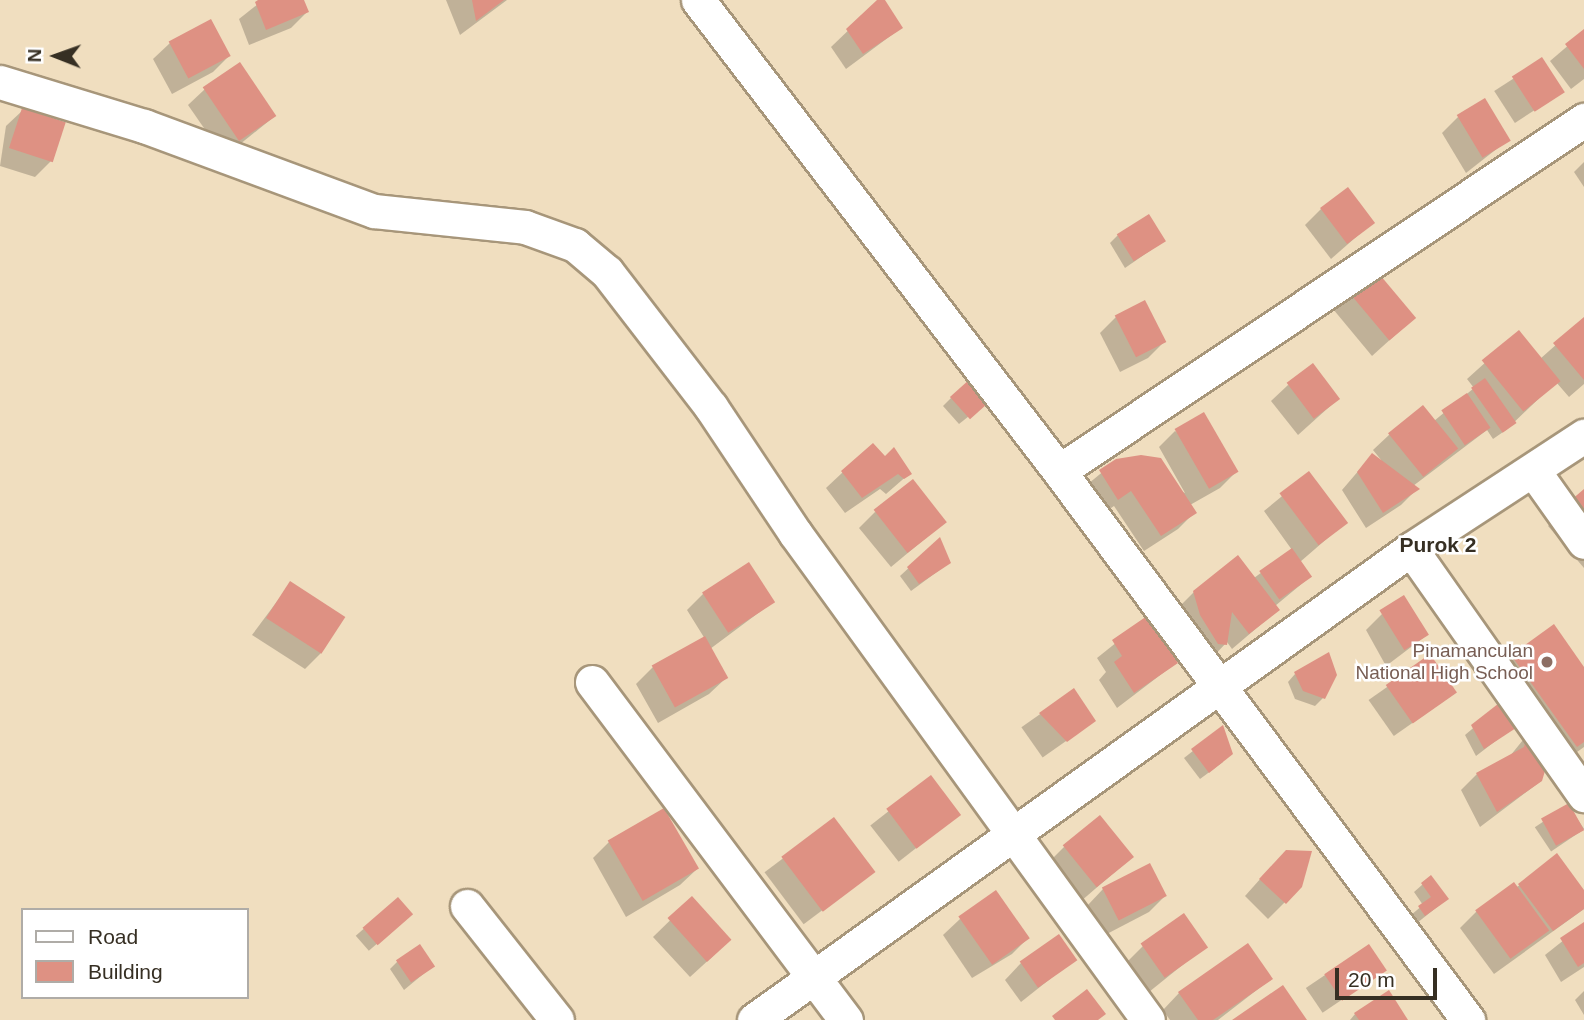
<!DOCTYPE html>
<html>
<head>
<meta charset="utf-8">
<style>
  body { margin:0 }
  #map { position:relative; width:1584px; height:1020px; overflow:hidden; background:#f0debf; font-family:Arial,sans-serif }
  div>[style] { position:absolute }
  .shadow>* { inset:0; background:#0003; transform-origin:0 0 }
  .building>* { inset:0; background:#de9183; transform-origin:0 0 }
  .roads { filter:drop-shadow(2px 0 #a7967a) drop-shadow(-2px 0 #a7967a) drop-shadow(0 2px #a7967a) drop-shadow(0 -2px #a7967a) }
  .minor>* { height:33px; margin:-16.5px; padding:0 16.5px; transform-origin:16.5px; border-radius:16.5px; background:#fff }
  .dots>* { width:19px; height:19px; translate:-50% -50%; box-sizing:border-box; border:4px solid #fff; border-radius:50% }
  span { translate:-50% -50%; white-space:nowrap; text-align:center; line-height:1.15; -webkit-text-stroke:5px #fff; paint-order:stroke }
  .education-label { font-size:19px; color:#785e54 }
  .right { translate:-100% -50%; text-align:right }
  .neighbourhood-label { font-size:21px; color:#362f23; font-weight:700 }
  .legend { position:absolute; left:21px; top:908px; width:228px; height:91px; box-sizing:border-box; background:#fff; border:2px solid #afaca7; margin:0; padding:9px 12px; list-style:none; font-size:21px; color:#362f23 }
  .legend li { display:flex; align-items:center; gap:14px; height:35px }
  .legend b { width:35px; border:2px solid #afaca7 }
  .north { position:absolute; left:21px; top:21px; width:70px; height:70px; -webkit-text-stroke:5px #fff; paint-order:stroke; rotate:271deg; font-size:19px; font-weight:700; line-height:28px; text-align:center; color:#362f23 }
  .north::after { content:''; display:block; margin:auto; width:24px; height:32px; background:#362f23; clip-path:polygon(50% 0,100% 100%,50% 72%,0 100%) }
  .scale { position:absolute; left:1335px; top:968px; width:102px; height:32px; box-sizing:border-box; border:4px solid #362f23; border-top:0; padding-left:9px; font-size:21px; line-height:24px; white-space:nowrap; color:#362f23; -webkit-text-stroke:5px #fff; paint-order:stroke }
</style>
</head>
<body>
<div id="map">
  <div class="shadow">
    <div style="clip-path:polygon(263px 0,302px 0,307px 12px,291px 28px,249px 45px,239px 19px)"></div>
    <div style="clip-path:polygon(446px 0,507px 0,460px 35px)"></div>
    <div style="clip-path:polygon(880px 0,901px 28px,846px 69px,831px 47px)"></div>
    <div style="clip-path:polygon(1584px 32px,1584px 79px,1571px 89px,1550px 61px)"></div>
    <div style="clip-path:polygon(170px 43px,229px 56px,213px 72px,172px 94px,153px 59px)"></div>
    <div style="left:1542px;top:60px;width:38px;height:57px;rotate:57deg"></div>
    <div style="clip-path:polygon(205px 89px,275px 116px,224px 157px,188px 105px)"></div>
    <div style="clip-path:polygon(23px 110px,51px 161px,35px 177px,0 166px,6px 126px)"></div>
    <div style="clip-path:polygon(1458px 117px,1508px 140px,1466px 173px,1442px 133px)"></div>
    <div style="clip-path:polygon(1584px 162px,1584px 187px,1574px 172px)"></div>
    <div style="clip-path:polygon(1321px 209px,1372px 223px,1331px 259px,1305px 225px)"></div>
    <div style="clip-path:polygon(1118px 235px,1164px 241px,1125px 268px,1110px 243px)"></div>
    <div style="clip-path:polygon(1349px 293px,1414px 318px,1372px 356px,1333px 309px)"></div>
    <div style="clip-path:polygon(1116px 317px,1164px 342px,1148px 358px,1120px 372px,1100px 333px)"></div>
    <div style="clip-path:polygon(1584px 320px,1584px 384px,1569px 397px,1556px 382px,1506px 430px,1493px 439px,1487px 430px,1413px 486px,1417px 489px,1401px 505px,1366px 528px,1342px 490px,1372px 455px,1382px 461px,1373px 450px,1390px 434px,1434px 421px,1474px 388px,1467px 379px,1518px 333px,1540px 359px)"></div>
    <div style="clip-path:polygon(1288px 385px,1338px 399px,1298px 435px,1271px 401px)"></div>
    <div style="clip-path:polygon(951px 398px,988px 401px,959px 424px,943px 406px)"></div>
    <div style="clip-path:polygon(1175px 431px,1236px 472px,1220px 488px,1190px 505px,1194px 513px,1178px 529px,1144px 551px,1114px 506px,1101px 515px,1083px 488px,1116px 461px,1185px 493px,1159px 447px)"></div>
    <div style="clip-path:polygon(884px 459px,909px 474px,886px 494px,880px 489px,845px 513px,826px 488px,843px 472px)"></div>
    <div style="clip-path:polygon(1309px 474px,1345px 523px,1300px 562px,1310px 577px,1275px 606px,1278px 610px,1232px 649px,1227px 642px,1209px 661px,1178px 608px,1194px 592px,1254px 578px,1292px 550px,1264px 511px)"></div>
    <div style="clip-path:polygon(1584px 491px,1584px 568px,1548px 526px)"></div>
    <div style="clip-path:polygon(875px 512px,945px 522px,891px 567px,859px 528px)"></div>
    <div style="clip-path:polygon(939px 540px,949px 563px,911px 591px,900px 576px)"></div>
    <div style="clip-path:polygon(290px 584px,321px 653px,305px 669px,252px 635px)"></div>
    <div style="clip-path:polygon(703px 594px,773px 602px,710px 649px,726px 678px,709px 694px,658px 723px,636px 684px,653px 667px,705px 639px,687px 610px)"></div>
    <div style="clip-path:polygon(1382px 614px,1427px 635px,1386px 666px,1366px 630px)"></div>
    <div style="clip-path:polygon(1147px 618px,1176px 663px,1117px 708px,1099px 680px,1106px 672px,1097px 658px)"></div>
    <div style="clip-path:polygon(1553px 627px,1584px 670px,1584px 747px,1552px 770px,1546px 761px,1541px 781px,1480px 827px,1461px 790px,1477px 774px,1510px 756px,1527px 735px,1519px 723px,1476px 756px,1465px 735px,1504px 702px,1488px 680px)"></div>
    <div style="left:1430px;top:657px;width:44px;height:75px;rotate:55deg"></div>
    <div style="clip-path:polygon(1295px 674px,1323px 698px,1315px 706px,1295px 699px,1288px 682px)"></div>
    <div style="left:1073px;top:691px;width:37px;height:63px;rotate:55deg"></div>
    <div style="clip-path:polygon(1222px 728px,1223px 762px,1200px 779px,1184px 758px)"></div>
    <div style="left:931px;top:778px;width:46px;height:77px;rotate:52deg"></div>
    <div style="left:1568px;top:805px;width:29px;height:40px;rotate:56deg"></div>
    <div style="left:834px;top:820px;width:65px;height:87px;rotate:53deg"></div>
    <div style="clip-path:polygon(609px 842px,697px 869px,680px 885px,626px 917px,593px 858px)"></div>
    <div style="clip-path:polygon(1064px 847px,1132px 857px,1080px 902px,1048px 863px)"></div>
    <div style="clip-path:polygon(1270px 868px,1301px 886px,1268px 919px,1245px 896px)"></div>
    <div style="clip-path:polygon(1431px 877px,1447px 899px,1417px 923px,1411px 915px,1423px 905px,1414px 892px)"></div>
    <div style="clip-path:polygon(1520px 885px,1584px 893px,1584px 909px,1494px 974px,1460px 928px,1477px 911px)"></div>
    <div style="clip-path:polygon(1103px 889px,1165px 896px,1149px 912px,1103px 936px,1087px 906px)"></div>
    <div style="left:398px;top:899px;width:20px;height:56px;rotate:49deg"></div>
    <div style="clip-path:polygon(692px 899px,713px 956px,690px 977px,653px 937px)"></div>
    <div style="clip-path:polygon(960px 919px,1028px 938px,1012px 954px,972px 978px,943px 935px)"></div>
    <div style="clip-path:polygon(1584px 924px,1584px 967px,1561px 982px,1545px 955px)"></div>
    <div style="clip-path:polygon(1143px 946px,1206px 946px,1149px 992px,1127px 962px)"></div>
    <div style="left:1368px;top:946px;width:30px;height:75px;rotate:56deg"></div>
    <div style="clip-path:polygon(1074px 960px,1021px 1002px,1005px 980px,1021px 963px)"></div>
    <div style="clip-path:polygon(398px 961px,433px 966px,404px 990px,390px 969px)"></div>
    <div style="clip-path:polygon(1271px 979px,1218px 1020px,1170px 1020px,1163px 1010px,1179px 993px)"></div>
    <div style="clip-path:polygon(1584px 991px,1584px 1015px,1575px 1000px)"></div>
    <div style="clip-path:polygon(1355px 1014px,1406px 1020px,1350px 1020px)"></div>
  </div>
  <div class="building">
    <div style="clip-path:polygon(258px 0,304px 0,309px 12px,266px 30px,255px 2px)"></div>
    <div style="clip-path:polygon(472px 0,504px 0,476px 21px)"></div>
    <div style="clip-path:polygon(877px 0,885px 0,903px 28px,863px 54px,846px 29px)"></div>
    <div style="left:211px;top:19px;width:42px;height:48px;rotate:62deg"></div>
    <div style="clip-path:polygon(1584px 29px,1584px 69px,1565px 44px)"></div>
    <div style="left:1542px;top:57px;width:42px;height:36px;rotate:57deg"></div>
    <div style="left:240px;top:62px;width:65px;height:45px;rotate:56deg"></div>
    <div style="left:1485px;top:98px;width:50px;height:33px;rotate:59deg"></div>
    <div style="left:22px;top:108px;width:46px;height:42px;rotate:18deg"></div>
    <div style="left:1348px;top:187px;width:45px;height:35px;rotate:53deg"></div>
    <div style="left:1149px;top:214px;width:32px;height:38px;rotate:58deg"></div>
    <div style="left:1375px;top:269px;width:64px;height:35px;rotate:50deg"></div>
    <div style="left:1145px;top:300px;width:47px;height:34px;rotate:63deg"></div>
    <div style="clip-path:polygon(1584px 317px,1584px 380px,1553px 343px)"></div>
    <div style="left:1519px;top:330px;width:66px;height:48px;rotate:51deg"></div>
    <div style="left:1313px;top:363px;width:45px;height:33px;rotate:53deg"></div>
    <div style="left:1485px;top:378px;width:55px;height:17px;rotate:55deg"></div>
    <div style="left:970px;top:379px;width:30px;height:27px;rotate:48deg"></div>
    <div style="left:1467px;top:393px;width:42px;height:31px;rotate:56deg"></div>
    <div style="left:1423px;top:405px;width:56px;height:45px;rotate:51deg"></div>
    <div style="left:1204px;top:412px;width:69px;height:34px;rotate:60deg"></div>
    <div style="clip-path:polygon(873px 443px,885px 456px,894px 447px,912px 474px,904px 479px,898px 474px,862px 498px,841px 471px)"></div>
    <div style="clip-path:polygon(1372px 453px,1420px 489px,1383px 513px,1357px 472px)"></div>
    <div style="clip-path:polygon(1141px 455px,1161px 458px,1197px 513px,1161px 536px,1131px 491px,1118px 500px,1099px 470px,1116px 459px)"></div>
    <div style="left:1309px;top:471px;width:65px;height:37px;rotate:53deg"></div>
    <div style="left:913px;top:479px;width:55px;height:50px;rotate:52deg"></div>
    <div style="clip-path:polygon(1584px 489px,1584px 516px,1570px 501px)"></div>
    <div style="clip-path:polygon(940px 537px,951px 563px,919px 584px,907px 567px)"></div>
    <div style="left:1292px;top:548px;width:35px;height:40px;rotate:55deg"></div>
    <div style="clip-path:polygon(1238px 555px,1280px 610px,1249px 634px,1232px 612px,1227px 645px,1218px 644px,1200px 615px,1193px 591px)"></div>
    <div style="left:749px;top:562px;width:48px;height:56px;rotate:57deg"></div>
    <div style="left:290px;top:581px;width:66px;height:44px;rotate:33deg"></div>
    <div style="left:1404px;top:595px;width:47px;height:29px;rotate:58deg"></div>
    <div style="clip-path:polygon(1147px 616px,1178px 663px,1134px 693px,1114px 662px,1122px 656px,1112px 640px)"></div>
    <div style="clip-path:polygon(1554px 624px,1584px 667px,1584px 742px,1577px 747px,1511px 655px)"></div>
    <div style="left:705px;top:636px;width:48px;height:61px;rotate:61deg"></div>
    <div style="clip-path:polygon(1329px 652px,1337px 675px,1325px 699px,1303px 691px,1294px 672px)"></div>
    <div style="left:1430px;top:654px;width:47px;height:54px;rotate:55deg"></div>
    <div style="clip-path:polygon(1074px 688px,1096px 721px,1067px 742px,1039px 713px)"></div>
    <div style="clip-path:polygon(1503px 700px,1519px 726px,1484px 749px,1471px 725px)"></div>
    <div style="clip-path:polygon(1223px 725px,1233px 754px,1209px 773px,1191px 749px)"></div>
    <div style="clip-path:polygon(1528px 732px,1547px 764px,1542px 781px,1497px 812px,1476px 773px,1524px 747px)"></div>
    <div style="left:931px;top:775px;width:50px;height:56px;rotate:53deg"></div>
    <div style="left:1569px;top:803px;width:31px;height:32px;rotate:61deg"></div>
    <div style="left:664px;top:808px;width:70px;height:65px;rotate:60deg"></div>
    <div style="left:1100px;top:815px;width:54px;height:48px;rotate:51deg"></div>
    <div style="left:834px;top:817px;width:69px;height:66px;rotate:53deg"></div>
    <div style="clip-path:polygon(1286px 850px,1312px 851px,1302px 887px,1286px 904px,1259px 879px)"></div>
    <div style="clip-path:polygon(1557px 853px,1584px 890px,1584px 909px,1553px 931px,1518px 884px)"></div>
    <div style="left:1150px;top:863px;width:37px;height:54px;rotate:63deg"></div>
    <div style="clip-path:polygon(1431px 875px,1449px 899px,1425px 916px,1418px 906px,1431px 897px,1421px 883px)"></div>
    <div style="left:1514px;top:882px;width:60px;height:48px;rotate:54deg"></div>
    <div style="left:996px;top:890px;width:59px;height:46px;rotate:55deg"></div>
    <div style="left:692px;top:896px;width:59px;height:33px;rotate:48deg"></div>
    <div style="left:398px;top:897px;width:23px;height:47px;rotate:49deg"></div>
    <div style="left:1184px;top:913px;width:42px;height:53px;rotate:55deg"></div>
    <div style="clip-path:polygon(1584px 922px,1584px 963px,1578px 967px,1560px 938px)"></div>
    <div style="left:1059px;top:934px;width:32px;height:48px;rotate:55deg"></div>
    <div style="clip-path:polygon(1248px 943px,1273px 979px,1213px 1020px,1198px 1020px,1178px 992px)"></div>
    <div style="left:420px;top:944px;width:27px;height:29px;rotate:56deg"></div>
    <div style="left:1369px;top:944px;width:32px;height:54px;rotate:56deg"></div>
    <div style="clip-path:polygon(1283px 985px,1307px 1020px,1232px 1020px)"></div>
    <div style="clip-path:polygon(1087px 989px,1106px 1014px,1098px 1020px,1055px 1020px,1052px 1016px)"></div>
    <div style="clip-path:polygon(1389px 990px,1408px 1020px,1359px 1020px,1354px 1013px)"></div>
  </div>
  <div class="roads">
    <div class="minor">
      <div style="left:698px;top:0;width:593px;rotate:52.53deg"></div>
      <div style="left:1059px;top:471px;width:685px;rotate:53.31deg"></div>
      <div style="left:0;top:82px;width:151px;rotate:17deg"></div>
      <div style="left:144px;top:126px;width:245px;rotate:20.3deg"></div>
      <div style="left:374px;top:211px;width:152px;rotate:6deg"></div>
      <div style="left:525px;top:227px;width:53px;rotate:19.8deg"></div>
      <div style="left:575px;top:245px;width:42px;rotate:40.2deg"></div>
      <div style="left:607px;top:272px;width:170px;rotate:52.4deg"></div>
      <div style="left:711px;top:407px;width:151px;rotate:56.3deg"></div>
      <div style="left:795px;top:533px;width:601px;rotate:54.06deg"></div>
      <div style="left:1533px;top:470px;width:88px;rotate:54.7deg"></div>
      <div style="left:1059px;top:471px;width:632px;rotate:-33.77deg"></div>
      <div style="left:1411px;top:549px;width:301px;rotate:54.9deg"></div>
      <div style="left:592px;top:682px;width:423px;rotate:53.1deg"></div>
      <div style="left:467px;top:906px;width:145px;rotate:51.7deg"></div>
      <div style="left:754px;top:1020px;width:808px;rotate:-35.64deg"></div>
      <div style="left:1411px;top:549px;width:207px;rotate:-33.2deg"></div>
    </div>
  </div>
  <div class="dots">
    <div style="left:1547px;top:662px;background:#8d6e63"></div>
  </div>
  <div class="education-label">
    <span class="right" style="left:1533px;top:662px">Pinamanculan<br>National High School</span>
  </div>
  <div class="neighbourhood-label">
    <span style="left:1438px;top:545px">Purok 2</span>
  </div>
  <ul class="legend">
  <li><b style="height:9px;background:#fff"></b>Road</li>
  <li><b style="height:19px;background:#de9183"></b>Building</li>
  </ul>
  <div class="north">N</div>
  <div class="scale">20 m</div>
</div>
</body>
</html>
